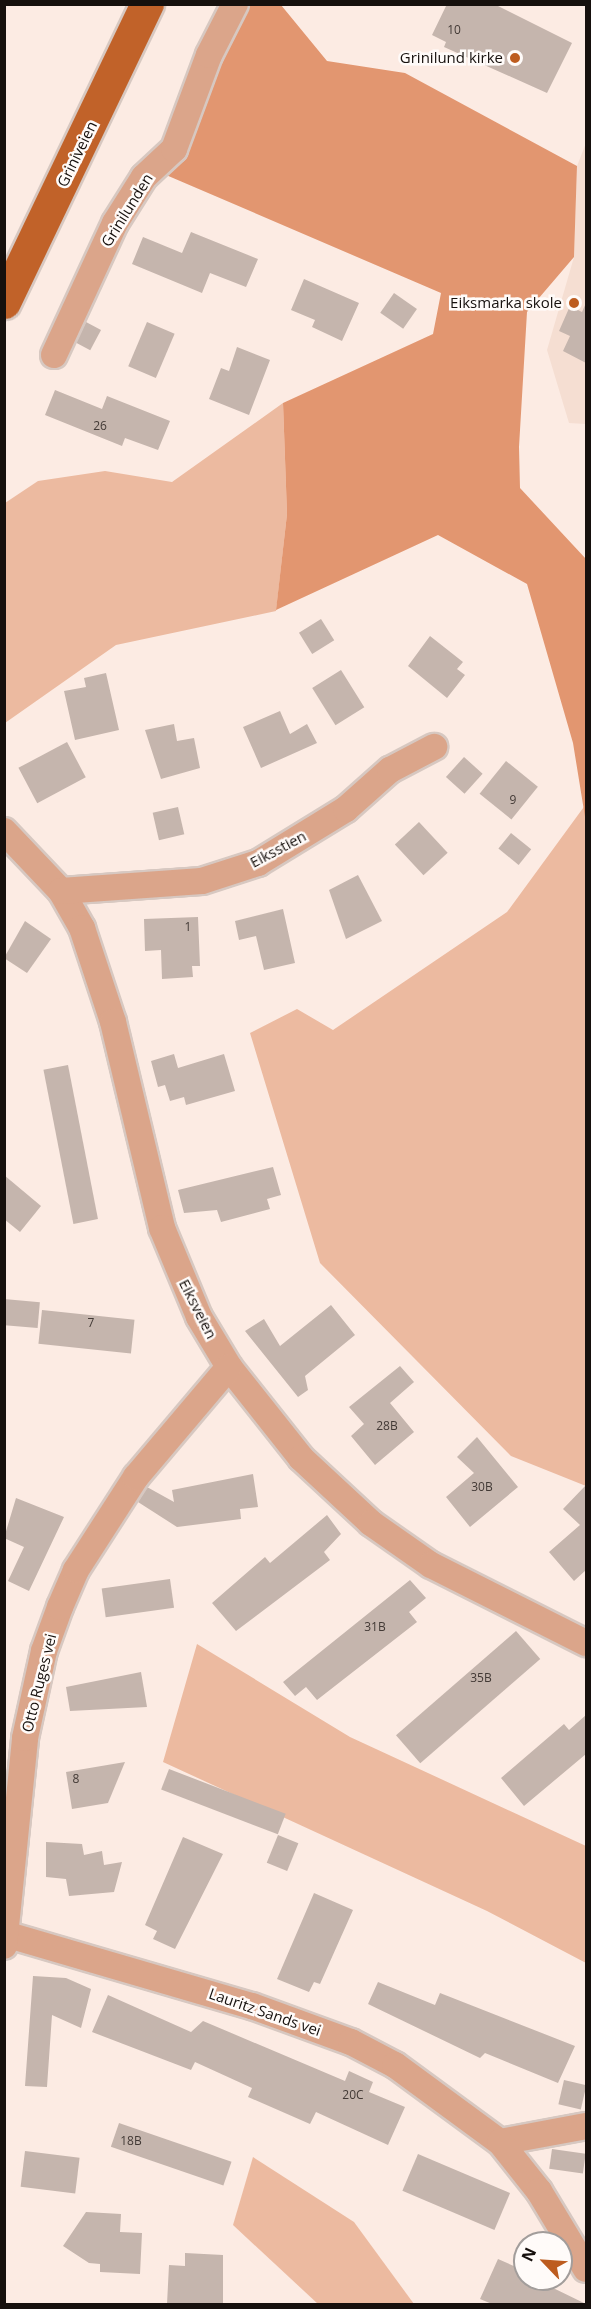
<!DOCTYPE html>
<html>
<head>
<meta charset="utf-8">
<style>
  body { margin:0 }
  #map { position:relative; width:591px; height:2309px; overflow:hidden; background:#fcebe3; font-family:"Open Sans",sans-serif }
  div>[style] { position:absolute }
  .built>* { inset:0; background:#f5ded2 }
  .green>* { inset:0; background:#ecbaa0 }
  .forest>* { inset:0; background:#e29670 }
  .building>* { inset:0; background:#c5b5ad; transform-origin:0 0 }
  .roads { filter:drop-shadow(2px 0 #d7c8c1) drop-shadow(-2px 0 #d7c8c1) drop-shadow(0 2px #d7c8c1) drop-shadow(0 -2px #d7c8c1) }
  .street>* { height:26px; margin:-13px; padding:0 13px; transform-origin:13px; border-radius:13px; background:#dba58a }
  .primary>* { height:33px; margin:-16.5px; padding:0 16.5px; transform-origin:16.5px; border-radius:16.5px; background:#c16229 }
  .dots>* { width:16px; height:16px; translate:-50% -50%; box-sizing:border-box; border:3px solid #fffbf9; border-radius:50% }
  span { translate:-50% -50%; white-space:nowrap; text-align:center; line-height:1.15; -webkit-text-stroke:5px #fffbf9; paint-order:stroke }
  .number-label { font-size:12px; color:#423935 }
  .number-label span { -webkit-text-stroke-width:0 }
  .poi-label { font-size:15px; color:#16100d }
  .right { translate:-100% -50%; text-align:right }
  .street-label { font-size:15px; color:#16100d }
  .frame { position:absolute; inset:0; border:6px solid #16100d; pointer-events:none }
  .north { position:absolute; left:513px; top:2231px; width:60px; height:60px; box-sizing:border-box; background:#fffbf9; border:2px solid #a29d9b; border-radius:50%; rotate:295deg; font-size:16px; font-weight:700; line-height:24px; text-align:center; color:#16100d }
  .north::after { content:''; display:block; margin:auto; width:21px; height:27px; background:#bd5c1f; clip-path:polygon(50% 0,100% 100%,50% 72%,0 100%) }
</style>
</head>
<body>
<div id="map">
  <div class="built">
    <div style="clip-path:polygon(586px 143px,586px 424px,569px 423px,547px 350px,574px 257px,577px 166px)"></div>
  </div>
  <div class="green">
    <div style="clip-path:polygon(283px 403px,287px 514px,276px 611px,116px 645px,5px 723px,5px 503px,38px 481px,105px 471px,172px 482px)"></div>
    <div style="clip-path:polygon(586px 804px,586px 1486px,511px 1456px,320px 1263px,250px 1033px,297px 1009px,333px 1030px,507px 912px)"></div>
    <div style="clip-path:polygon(197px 1644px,350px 1737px,586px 1846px,586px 1963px,487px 1911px,163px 1762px)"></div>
    <div style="clip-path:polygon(253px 2157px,354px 2222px,414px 2304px,318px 2304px,233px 2225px)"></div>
  </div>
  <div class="forest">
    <div style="clip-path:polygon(236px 4px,281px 5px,327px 61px,405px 73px,577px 166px,574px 257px,527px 312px,519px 447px,520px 488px,586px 559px,586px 823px,573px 743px,527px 584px,438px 535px,276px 610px,287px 514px,283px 403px,433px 334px,441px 293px,152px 169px)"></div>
  </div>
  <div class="building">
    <div style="clip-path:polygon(447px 4px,494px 4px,572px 43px,547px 93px,444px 47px,446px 42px,432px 35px)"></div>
    <div style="clip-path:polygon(191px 232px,258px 259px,246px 287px,210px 273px,202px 293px,132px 264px,143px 237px,182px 253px)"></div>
    <div style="clip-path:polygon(304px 279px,359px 303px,342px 341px,312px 327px,315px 320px,291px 310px)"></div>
    <div style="left:394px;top:293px;width:28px;height:24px;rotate:35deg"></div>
    <div style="clip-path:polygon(586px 303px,586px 363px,563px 351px,570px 336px,559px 331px,570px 306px,582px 312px)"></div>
    <div style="left:86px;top:322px;width:17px;height:23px;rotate:28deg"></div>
    <div style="left:147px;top:322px;width:30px;height:48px;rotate:23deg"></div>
    <div style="clip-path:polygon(237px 347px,270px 360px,249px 415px,209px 399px,221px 368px,229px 371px)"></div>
    <div style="clip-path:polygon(55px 390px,102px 409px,107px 396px,170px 421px,158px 450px,125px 438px,122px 446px,45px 415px)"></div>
    <div style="left:321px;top:619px;width:25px;height:26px;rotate:58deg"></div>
    <div style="clip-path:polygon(430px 636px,463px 662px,457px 669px,465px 675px,447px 698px,408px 666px)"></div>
    <div style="left:341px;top:670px;width:44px;height:34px;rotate:58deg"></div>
    <div style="clip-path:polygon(106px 673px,119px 730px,75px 740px,64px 691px,86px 687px,84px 678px)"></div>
    <div style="clip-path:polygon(280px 711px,290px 734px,307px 724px,317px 743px,261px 768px,243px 727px)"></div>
    <div style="clip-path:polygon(174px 724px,177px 741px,194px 738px,200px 768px,161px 779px,145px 730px)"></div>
    <div style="left:67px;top:742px;width:40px;height:55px;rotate:62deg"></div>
    <div style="left:464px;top:757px;width:25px;height:27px;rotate:42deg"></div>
    <div style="left:506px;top:761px;width:41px;height:42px;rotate:39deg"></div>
    <div style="left:178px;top:807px;width:28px;height:26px;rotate:77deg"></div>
    <div style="left:419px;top:822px;width:42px;height:33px;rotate:47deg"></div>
    <div style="left:511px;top:833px;width:26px;height:20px;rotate:39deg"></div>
    <div style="clip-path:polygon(358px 875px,382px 921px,346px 939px,329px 890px)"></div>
    <div style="clip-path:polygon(283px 909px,295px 963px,264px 970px,256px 936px,239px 940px,235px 921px)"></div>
    <div style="clip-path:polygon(198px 917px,200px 966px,192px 966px,193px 977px,162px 979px,161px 950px,145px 951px,144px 919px)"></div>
    <div style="clip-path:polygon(25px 921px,51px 939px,27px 973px,4px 958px)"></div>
    <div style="clip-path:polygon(174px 1054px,178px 1068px,224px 1054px,235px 1091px,186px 1105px,184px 1097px,170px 1101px,165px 1085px,158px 1087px,151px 1061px)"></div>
    <div style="left:68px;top:1065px;width:157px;height:25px;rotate:79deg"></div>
    <div style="clip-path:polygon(273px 1167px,281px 1195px,267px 1199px,270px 1209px,221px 1222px,217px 1210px,184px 1213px,178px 1190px)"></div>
    <div style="clip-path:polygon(4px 1175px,41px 1206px,20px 1232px,4px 1219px)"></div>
    <div style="left:4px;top:1299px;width:36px;height:26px;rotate:5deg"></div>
    <div style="clip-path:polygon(331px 1305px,355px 1335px,305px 1376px,308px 1390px,298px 1397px,245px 1331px,264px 1319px,280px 1346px)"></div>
    <div style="left:42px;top:1310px;width:93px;height:34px;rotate:6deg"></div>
    <div style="clip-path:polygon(400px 1366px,414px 1382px,390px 1403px,414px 1432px,375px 1465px,351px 1436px,364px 1424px,349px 1407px)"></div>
    <div style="clip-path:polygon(477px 1437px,518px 1487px,470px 1527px,446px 1497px,474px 1473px,457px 1457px)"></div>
    <div style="clip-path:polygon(253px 1474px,258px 1507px,240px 1509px,241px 1519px,177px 1527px,138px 1502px,147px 1487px,174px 1502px,172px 1490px)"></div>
    <div style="clip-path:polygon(586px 1485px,586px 1570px,574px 1581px,549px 1552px,580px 1525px,563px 1509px)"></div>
    <div style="clip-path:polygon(16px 1498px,64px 1517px,29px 1591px,8px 1581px,24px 1547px,4px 1538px)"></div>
    <div style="clip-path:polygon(327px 1515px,341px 1534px,324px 1552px,330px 1560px,236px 1631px,212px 1603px,265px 1557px,270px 1563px)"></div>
    <div style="left:170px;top:1579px;width:29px;height:69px;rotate:82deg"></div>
    <div style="clip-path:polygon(410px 1580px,426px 1598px,409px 1612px,417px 1622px,317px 1700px,306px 1687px,295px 1696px,283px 1682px)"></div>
    <div style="left:516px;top:1631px;width:37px;height:159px;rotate:49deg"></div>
    <div style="clip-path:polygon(141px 1672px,147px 1707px,70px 1711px,66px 1687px)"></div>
    <div style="clip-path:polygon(586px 1715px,586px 1754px,524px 1806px,501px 1778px,564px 1724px,569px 1730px)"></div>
    <div style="clip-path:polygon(125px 1762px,108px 1803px,72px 1809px,66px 1772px)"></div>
    <div style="left:169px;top:1769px;width:125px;height:22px;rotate:21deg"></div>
    <div style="left:278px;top:1835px;width:22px;height:30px;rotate:22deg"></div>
    <div style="clip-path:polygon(183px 1837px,223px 1854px,175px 1949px,153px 1939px,157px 1931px,145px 1925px)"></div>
    <div style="clip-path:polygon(46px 1842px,82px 1844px,84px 1855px,102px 1851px,104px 1865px,122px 1862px,114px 1892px,69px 1896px,66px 1879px,46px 1877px)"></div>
    <div style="clip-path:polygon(314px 1893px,353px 1910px,320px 1984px,314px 1982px,309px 1992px,277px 1979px)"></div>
    <div style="clip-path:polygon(33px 1976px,66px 1978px,91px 1989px,81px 2028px,52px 2015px,47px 2087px,25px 2086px)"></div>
    <div style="clip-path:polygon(378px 1982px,435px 2005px,440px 1993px,575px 2046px,558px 2083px,485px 2053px,480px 2058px,368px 2004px)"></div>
    <div style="clip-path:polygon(108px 1995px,191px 2032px,203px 2021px,345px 2081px,349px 2071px,373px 2082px,369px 2092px,405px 2107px,388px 2145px,316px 2112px,310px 2124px,248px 2097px,252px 2088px,195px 2062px,191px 2070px,92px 2032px)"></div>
    <div style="left:564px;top:2080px;width:23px;height:25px;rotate:13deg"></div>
    <div style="left:119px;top:2123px;width:119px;height:25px;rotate:19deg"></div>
    <div style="left:552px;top:2149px;width:34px;height:20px;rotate:8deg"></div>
    <div style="left:25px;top:2151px;width:55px;height:36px;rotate:7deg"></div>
    <div style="left:418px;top:2154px;width:100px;height:40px;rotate:23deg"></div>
    <div style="clip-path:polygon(86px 2212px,121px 2214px,120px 2232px,142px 2233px,140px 2274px,100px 2272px,100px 2264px,89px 2263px,63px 2246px)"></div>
    <div style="clip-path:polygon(185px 2253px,223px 2255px,223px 2304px,167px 2304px,169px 2265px,185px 2266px)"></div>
    <div style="clip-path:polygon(498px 2259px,525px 2271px,525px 2279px,549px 2279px,547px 2285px,586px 2304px,492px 2304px,480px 2299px)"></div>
  </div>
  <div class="roads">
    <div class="street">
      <div style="left:54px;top:355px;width:145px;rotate:-65.2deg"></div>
      <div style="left:115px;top:223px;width:54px;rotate:-57.8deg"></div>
      <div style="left:144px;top:177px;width:41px;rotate:-43deg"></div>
      <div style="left:174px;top:149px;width:100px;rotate:-69.6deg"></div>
      <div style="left:209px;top:55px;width:57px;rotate:-63deg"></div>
      <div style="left:4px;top:831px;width:83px;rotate:46.5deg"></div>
      <div style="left:61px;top:891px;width:43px;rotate:60.4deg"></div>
      <div style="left:82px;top:928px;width:99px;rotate:71.7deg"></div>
      <div style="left:113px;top:1022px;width:212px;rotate:76.6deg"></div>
      <div style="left:162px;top:1228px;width:96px;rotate:67.4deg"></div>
      <div style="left:199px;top:1317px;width:58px;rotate:59deg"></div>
      <div style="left:229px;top:1367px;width:116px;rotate:51.6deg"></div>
      <div style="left:301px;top:1458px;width:96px;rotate:42.9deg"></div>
      <div style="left:371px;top:1523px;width:73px;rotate:35deg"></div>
      <div style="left:431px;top:1565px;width:174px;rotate:26.7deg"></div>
      <div style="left:61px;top:891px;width:141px;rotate:-4.1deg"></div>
      <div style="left:202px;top:881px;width:59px;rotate:-17.8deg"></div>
      <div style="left:258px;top:863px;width:103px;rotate:-31.5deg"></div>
      <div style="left:346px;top:809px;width:59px;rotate:-41.6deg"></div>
      <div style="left:390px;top:770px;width:50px;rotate:-27.6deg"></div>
      <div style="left:5px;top:1934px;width:257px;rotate:16.3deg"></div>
      <div style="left:252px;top:2006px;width:105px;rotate:20deg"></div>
      <div style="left:351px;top:2042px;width:50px;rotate:27.6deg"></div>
      <div style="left:395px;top:2065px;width:130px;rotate:36.3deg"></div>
      <div style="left:500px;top:2142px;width:87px;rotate:-10.5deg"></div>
      <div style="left:4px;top:1946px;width:209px;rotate:-84.2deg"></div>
      <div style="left:25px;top:1738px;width:89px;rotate:-77.7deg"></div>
      <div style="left:44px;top:1651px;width:47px;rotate:-70deg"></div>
      <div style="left:60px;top:1607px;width:40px;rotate:-66.6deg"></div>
      <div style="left:76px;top:1570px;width:111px;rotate:-57.2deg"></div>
      <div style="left:136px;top:1477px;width:144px;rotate:-49.8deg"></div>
      <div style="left:500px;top:2142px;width:63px;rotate:51.5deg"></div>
      <div style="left:539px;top:2191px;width:91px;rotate:58.9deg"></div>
    </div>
    <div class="primary">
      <div style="left:4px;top:302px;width:331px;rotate:-64.4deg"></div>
    </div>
  </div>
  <div class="dots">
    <div style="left:515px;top:58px;background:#bd5c1f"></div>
    <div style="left:574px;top:303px;background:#bd5c1f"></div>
  </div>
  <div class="number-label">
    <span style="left:454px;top:30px">10</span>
    <span style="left:100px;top:426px">26</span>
    <span style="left:513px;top:800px">9</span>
    <span style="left:188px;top:927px">1</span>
    <span style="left:91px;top:1323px">7</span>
    <span style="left:387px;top:1426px">28B</span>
    <span style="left:482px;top:1487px">30B</span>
    <span style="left:375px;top:1627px">31B</span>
    <span style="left:481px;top:1678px">35B</span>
    <span style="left:76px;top:1779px">8</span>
    <span style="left:353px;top:2095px">20C</span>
    <span style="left:131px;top:2141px">18B</span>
  </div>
  <div class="poi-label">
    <span class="right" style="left:503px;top:58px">Grinilund kirke</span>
    <span class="right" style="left:562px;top:303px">Eiksmarka skole</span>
  </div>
  <div class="street-label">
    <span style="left:77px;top:154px;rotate:-64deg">Griniveien</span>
    <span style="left:127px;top:210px;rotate:-58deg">Grinilunden</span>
    <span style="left:278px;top:849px;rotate:-28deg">Eiksstien</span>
    <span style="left:198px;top:1309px;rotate:63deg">Eiksveien</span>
    <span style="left:39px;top:1683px;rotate:-76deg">Otto Ruges vei</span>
    <span style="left:265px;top:2012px;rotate:19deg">Lauritz Sands vei</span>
  </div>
  <div class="frame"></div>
  <div class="north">N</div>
</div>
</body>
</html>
